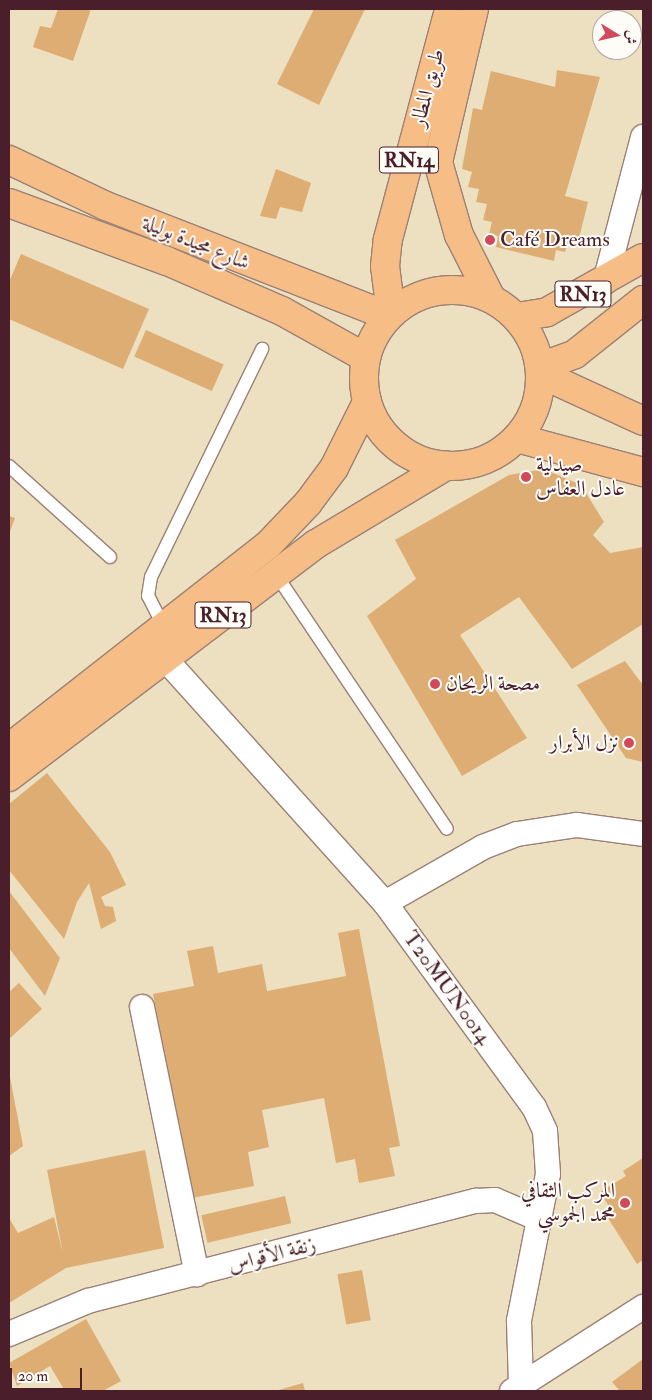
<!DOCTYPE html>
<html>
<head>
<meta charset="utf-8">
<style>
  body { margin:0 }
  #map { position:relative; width:652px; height:1400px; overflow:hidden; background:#ece0c0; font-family:"IM FELL Double Pica",Amiri,serif }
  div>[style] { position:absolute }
  .building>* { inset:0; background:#ddad73; transform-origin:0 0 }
  .roads { filter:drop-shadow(1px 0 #9b8076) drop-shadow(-1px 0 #9b8076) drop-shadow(0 1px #9b8076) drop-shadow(0 -1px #9b8076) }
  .service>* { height:12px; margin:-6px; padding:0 6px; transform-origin:6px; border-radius:6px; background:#fff }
  .minor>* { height:24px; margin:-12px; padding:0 12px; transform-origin:12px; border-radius:12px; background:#fff }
  .primary>* { height:28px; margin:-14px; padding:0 14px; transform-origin:14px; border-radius:14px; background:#f6be86 }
  .primary>.ring { margin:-14px; padding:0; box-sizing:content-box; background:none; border:28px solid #f6be86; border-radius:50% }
  .dots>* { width:14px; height:14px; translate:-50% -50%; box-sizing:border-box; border:2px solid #fdfcf7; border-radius:50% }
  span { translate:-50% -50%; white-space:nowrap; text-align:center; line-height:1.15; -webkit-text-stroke:4px #fdfcf7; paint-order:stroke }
  .shield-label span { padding:1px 4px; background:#fdfcf7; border:1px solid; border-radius:4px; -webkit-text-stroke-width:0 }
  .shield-label { font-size:20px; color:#4a1f2b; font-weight:700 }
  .street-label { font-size:21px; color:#4a1f2b }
  .poi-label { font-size:21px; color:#4a1f2b }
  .left { translate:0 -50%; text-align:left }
  .right { translate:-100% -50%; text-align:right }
  .frame { position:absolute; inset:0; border:10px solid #4a1f2b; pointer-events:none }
  .north { position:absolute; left:592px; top:10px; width:50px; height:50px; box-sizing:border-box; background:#fdfcf7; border:1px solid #b5a4a5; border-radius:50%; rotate:99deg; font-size:14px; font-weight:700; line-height:20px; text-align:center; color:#4a1f2b }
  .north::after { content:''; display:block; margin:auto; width:18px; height:22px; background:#d1495b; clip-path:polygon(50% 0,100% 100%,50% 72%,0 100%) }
  .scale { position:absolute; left:10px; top:1368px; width:72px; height:22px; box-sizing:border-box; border:2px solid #4a1f2b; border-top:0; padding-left:6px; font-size:15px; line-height:18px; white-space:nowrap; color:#4a1f2b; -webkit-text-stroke:4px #fdfcf7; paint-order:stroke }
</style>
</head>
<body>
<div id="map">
  <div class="building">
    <div style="clip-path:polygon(58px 9px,91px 9px,73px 61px,33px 47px,40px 26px,51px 28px)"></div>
    <div style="clip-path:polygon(314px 9px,365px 9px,319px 105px,277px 84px)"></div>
    <div style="clip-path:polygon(557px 70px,600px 77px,565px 196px,588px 202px,578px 242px,569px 239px,565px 252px,556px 250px,554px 261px,496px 247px,498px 236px,489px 234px,492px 222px,483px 220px,487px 204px,476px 202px,479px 189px,468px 187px,472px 172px,462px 169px,473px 108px,482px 110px,491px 71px,555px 87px)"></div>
    <div style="clip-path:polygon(276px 169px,311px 183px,302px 212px,280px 207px,276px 219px,260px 216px)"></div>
    <div style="clip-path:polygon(21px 254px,149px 309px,123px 369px,9px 319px,9px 282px)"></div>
    <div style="left:146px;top:330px;width:85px;height:29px;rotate:24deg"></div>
    <div style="clip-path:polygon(544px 469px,581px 485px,604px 522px,593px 535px,610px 553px,643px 547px,643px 624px,572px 669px,519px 597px,460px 635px,527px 738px,462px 776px,367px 616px,416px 579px,395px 540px,509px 475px)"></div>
    <div style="clip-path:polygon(9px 516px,15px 518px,9px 534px)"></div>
    <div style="clip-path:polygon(625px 661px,643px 685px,643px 762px,626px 758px,577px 685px)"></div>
    <div style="clip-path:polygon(47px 773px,110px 852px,126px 885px,101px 897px,105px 906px,113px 907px,116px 921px,101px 929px,89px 883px,77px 902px,64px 939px,9px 870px,9px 804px)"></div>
    <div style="clip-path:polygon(9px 891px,60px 958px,45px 996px,9px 948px)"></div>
    <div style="clip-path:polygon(359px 929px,400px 1146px,389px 1148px,395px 1176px,359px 1183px,355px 1159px,336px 1163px,324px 1098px,262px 1110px,269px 1147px,248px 1152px,254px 1186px,192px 1198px,153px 994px,194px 986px,187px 951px,213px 946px,218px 973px,262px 964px,267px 991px,346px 976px,338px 933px)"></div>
    <div style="clip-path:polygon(19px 983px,42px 1009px,9px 1039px,9px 992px)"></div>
    <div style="clip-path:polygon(10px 1077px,23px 1146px,9px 1156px,9px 1078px)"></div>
    <div style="clip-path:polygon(145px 1150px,164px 1248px,66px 1268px,9px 1303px,9px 1218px,18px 1233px,54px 1217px,63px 1254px,47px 1170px)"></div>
    <div style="clip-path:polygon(643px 1158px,643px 1260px,637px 1264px,608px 1218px,613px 1213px,600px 1192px,626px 1176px,623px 1171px)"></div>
    <div style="left:285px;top:1196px;width:28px;height:86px;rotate:77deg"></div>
    <div style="left:362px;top:1270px;width:51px;height:25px;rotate:80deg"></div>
    <div style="clip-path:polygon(86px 1319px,121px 1381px,103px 1391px,65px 1391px,50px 1366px,17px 1386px,9px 1363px)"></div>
    <div style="clip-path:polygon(643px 1359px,643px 1391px,620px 1391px,612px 1382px)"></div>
    <div style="clip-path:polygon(303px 1383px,305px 1391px,275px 1391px)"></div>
  </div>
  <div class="roads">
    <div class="service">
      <div style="left:9px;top:466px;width:136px;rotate:42deg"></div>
      <div style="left:275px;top:573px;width:308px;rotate:56.1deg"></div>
      <div style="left:165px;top:629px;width:37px;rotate:-117deg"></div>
      <div style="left:148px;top:596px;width:19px;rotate:-81deg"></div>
      <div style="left:151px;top:577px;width:254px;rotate:-64deg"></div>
    </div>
    <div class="minor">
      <div style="left:605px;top:282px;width:150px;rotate:-75.3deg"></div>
      <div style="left:167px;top:661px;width:326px;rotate:48deg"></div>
      <div style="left:385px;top:903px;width:253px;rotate:53.9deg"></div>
      <div style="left:534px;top:1107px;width:26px;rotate:65deg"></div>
      <div style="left:545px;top:1131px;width:43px;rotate:86deg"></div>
      <div style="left:548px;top:1174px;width:150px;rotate:101.2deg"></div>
      <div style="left:519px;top:1321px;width:64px;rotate:88.2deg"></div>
      <div style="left:385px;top:903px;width:113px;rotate:-29.7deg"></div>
      <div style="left:483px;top:847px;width:36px;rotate:-21deg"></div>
      <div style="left:517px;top:834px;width:61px;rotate:-8.5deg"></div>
      <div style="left:577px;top:825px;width:67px;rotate:7.8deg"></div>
      <div style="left:142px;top:1007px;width:273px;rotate:78.4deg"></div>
      <div style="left:9px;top:1334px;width:86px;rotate:-22.7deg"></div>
      <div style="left:88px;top:1301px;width:401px;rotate:-14.5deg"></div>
      <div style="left:476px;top:1201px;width:19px;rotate:-3deg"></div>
      <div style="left:495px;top:1200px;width:46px;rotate:23.2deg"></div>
      <div style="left:512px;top:1391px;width:156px;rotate:-32.7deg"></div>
    </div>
    <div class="primary">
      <div style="left:474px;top:9px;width:157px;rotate:103.2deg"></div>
      <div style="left:438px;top:162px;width:76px;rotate:74deg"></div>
      <div style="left:459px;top:235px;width:71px;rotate:63.1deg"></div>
      <div style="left:9px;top:160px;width:107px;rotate:25.4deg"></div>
      <div style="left:106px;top:206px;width:303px;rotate:21.3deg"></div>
      <div style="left:9px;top:203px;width:168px;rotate:20.2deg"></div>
      <div style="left:167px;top:261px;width:125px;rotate:23.5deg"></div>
      <div style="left:282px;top:311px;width:96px;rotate:29.2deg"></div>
      <div class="ring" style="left:364px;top:290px;width:148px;height:148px"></div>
      <div style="left:391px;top:313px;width:47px;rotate:-97.3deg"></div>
      <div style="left:385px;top:266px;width:27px;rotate:-84deg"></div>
      <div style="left:388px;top:239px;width:238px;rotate:-75.1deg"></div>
      <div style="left:517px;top:317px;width:30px;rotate:-9deg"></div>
      <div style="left:547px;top:312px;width:110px;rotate:-29.4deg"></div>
      <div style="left:540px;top:367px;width:37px;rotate:-20deg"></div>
      <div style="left:575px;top:354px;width:87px;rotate:-38.5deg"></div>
      <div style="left:541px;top:374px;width:112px;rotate:24.7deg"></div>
      <div style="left:517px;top:438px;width:131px;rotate:15.1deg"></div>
      <div style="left:9px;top:748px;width:329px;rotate:-38.1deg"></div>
      <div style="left:268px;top:545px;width:58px;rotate:-46.4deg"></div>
      <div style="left:308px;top:503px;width:44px;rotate:-53.4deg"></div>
      <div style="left:334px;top:468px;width:74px;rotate:-63.4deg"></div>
      <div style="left:9px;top:777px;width:385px;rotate:-37.2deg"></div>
      <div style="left:316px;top:544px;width:152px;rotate:-31deg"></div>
    </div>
  </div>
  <div class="dots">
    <div style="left:490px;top:240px;background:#d1495b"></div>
    <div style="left:526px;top:477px;background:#d1495b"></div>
    <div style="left:435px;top:684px;background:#d1495b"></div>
    <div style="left:629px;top:743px;background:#d1495b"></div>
    <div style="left:625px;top:1203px;background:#d1495b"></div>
  </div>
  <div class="shield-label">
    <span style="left:409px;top:160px">RN14</span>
    <span style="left:583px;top:294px">RN13</span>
    <span style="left:223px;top:615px">RN13</span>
  </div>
  <div class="street-label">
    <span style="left:428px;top:88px;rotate:-75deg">طريق المطار</span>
    <span style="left:196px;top:243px;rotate:22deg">شارع مجيدة بوليلة</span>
    <span style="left:447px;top:988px;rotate:54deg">T20MUN0014</span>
    <span style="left:272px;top:1255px;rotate:-14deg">زنقة الأقواس</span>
  </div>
  <div class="poi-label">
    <span class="left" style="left:500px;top:240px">Café Dreams</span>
    <span class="left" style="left:536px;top:477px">صيدلية<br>عادل العفاس</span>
    <span class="left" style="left:446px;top:684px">مصحة الريحان</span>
    <span class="right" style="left:619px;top:743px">نزل الأبرار</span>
    <span class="right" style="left:615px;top:1203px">المركب الثقافي<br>محمد الجموسي</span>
  </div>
  <div class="frame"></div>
  <div class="north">ش</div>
  <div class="scale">20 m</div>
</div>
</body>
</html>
